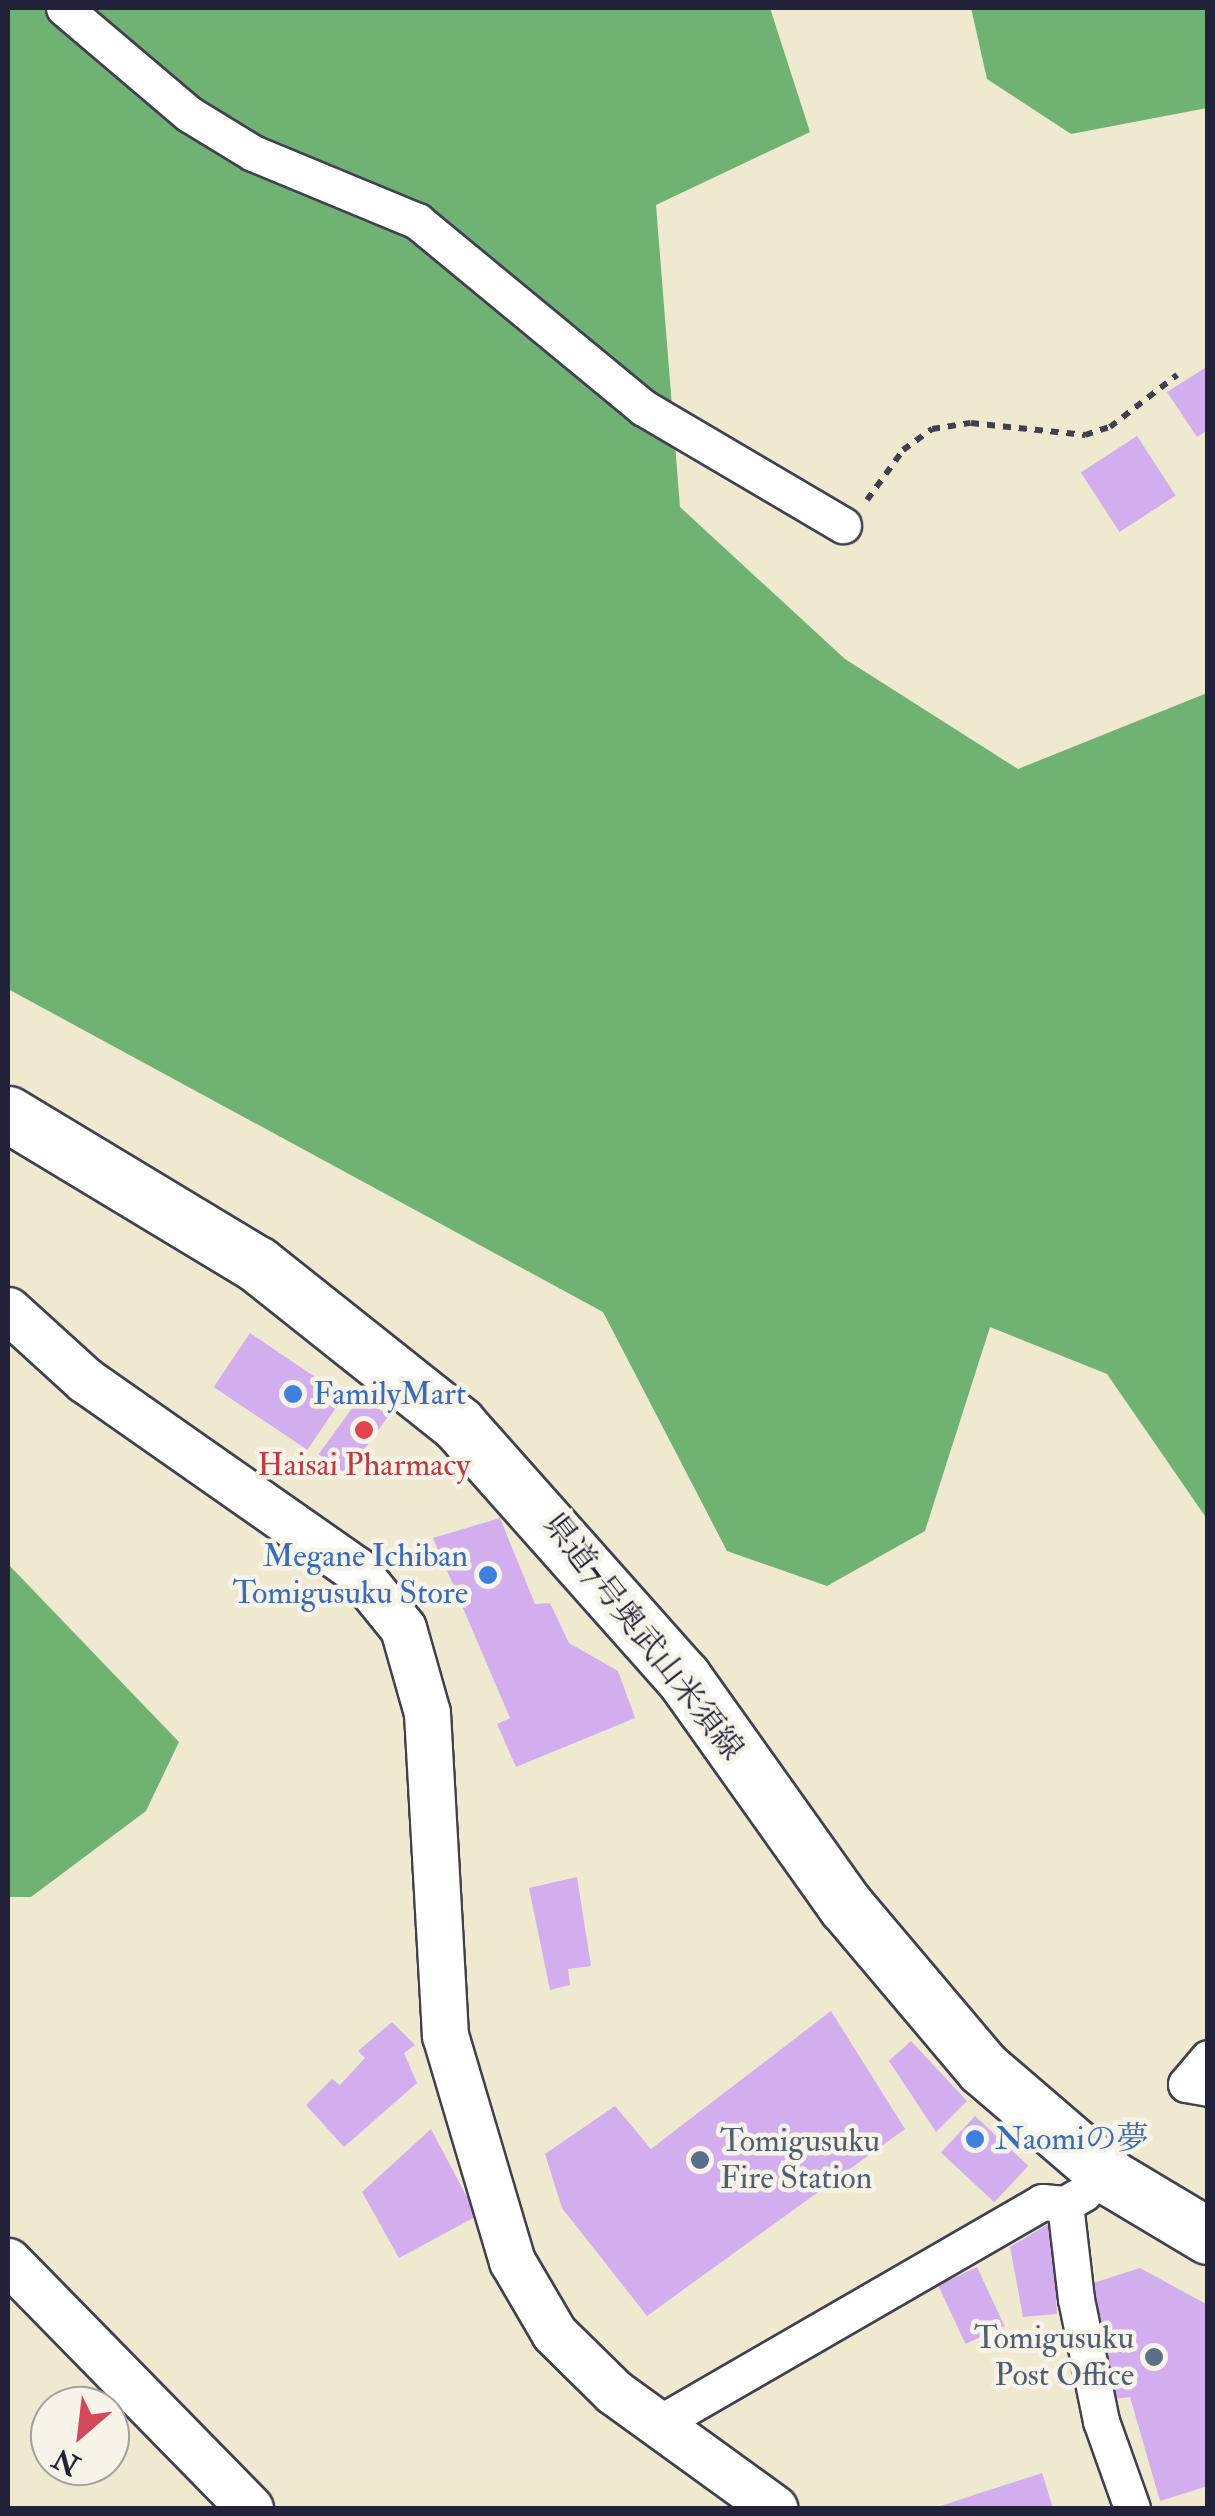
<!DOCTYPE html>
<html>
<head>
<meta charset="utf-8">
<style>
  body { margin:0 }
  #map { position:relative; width:1215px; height:2516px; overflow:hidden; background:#efe9d0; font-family:"IM FELL Double Pica","Noto Serif JP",serif }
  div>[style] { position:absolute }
  .forest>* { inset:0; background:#70b274 }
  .building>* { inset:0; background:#d2aeee; transform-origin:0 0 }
  .path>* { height:6px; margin-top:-3px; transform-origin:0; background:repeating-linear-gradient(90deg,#414051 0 8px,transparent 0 16px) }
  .roads { filter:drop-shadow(2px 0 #414051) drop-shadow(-2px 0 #414051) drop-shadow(0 2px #414051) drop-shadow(0 -2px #414051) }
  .minor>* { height:35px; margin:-17.5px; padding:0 17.5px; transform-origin:17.5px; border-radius:17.5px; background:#fff }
  .tertiary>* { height:45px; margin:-22.5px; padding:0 22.5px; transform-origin:22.5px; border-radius:22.5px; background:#fff }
  .primary>* { height:55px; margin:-27.5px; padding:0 27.5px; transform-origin:27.5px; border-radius:27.5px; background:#fff }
  .dots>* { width:28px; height:28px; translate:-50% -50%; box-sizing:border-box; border:5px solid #f7f3e8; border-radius:50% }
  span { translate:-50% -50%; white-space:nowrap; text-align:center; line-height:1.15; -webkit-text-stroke:9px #f7f3e8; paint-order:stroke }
  .shop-label { font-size:32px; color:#366cbe }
  .left { translate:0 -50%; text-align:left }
  .right { translate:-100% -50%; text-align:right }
  .health-label { font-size:32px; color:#be3a42 }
  .street-label { font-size:32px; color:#22223b }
  .service-label { font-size:32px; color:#4e5e75 }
  .frame { position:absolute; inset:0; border:10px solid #22223b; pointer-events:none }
  .north { position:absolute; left:30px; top:2386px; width:100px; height:100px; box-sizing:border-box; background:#f7f3e8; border:2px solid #a29fa3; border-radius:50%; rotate:208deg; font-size:28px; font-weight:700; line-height:40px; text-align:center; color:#22223b }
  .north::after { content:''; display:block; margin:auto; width:35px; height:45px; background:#d1495b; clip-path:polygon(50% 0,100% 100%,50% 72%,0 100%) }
</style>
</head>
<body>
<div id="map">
  <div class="forest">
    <div style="clip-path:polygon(8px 8px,770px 8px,810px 132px,656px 205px,680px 507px,845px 659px,1018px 769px,1207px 693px,1207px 1519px,1107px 1374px,990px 1327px,925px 1531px,827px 1586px,727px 1551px,603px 1312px,8px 989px)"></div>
    <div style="clip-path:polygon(971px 8px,1207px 8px,1207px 108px,1071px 134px,987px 79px)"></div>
    <div style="clip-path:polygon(8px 1564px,179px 1742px,146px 1811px,31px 1897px,8px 1897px)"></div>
  </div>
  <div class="building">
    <div style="clip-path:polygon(1208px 366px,1208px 430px,1197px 437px,1167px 392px)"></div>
    <div style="left:1137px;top:436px;width:71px;height:67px;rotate:57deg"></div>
    <div style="left:250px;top:1333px;width:113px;height:65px;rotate:34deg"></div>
    <div style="left:361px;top:1396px;width:34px;height:72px;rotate:36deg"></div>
    <div style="clip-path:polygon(500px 1518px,535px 1604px,550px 1603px,569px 1643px,618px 1671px,635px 1718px,516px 1767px,497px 1724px,510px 1718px,433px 1538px)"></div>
    <div style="clip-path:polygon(577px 1877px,591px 1966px,568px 1969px,570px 1985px,550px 1990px,529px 1888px)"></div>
    <div style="clip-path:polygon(831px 2011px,905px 2129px,647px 2316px,562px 2208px,545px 2154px,615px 2106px,651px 2149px)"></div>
    <div style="clip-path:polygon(392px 2022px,415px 2045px,404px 2053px,417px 2083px,344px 2147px,306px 2105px,332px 2079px,340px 2085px,365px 2058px,358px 2051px)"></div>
    <div style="clip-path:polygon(911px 2041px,967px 2101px,936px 2132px,889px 2061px)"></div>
    <div style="left:975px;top:2116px;width:73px;height:50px;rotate:43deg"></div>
    <div style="clip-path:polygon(431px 2129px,477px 2216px,399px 2258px,362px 2192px)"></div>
    <div style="clip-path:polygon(1058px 2218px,1069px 2296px,1056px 2297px,1057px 2314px,1023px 2317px,1010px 2247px)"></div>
    <div style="left:977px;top:2267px;width:65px;height:43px;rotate:65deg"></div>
    <div style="clip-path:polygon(1140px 2268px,1208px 2305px,1208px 2486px,1160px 2501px,1130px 2397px,1106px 2400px,1090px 2284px)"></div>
    <div style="clip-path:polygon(1042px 2473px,1053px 2508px,934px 2508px)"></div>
  </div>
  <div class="path">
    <div style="left:867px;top:500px;width:62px;rotate:-54.2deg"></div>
    <div style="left:903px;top:450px;width:36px;rotate:-36deg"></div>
    <div style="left:932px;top:429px;width:39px;rotate:-9deg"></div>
    <div style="left:971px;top:423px;width:115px;rotate:6deg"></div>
    <div style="left:1085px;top:435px;width:26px;rotate:-18deg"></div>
    <div style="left:1110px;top:427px;width:85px;rotate:-37.8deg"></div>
  </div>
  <div class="roads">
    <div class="minor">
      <div style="left:64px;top:8px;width:164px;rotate:40.3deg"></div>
      <div style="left:189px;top:114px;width:75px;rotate:31.4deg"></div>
      <div style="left:253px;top:153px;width:178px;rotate:22.5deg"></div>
      <div style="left:417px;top:221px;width:294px;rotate:39.5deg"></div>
      <div style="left:644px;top:408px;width:231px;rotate:30.5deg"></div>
      <div style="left:1208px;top:2058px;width:34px;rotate:130deg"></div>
      <div style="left:1186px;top:2084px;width:22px;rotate:10deg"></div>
      <div style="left:1084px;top:2193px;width:22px;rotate:150deg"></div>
      <div style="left:1065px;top:2204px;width:96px;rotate:83.4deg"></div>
      <div style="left:1076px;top:2299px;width:125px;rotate:78.4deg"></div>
      <div style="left:1101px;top:2421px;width:92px;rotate:70.4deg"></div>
      <div style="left:658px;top:2424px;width:444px;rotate:-30deg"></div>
      <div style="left:1042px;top:2202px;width:23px;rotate:5deg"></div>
    </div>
    <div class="tertiary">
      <div style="left:8px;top:1310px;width:104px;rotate:42.3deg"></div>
      <div style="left:85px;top:1380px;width:330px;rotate:35deg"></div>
      <div style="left:355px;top:1569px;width:76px;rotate:50.9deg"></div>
      <div style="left:403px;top:1628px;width:88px;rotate:74.2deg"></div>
      <div style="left:427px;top:1713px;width:323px;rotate:86.8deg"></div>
      <div style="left:445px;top:2035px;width:236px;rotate:73.5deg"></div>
      <div style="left:512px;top:2261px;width:83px;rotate:59.7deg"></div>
      <div style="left:554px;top:2333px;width:84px;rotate:44.5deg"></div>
      <div style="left:614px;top:2392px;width:198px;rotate:35.9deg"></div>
      <div style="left:8px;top:2261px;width:346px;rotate:45.6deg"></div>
    </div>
    <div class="primary">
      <div style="left:8px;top:1114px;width:291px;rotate:31.1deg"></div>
      <div style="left:257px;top:1264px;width:257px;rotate:38.5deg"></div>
      <div style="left:458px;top:1424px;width:339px;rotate:48.4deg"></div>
      <div style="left:683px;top:1677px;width:281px;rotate:54.6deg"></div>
      <div style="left:846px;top:1906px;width:212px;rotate:49.8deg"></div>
      <div style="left:983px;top:2068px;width:169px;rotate:40.7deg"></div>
      <div style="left:1111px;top:2178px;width:113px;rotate:30.9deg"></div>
    </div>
  </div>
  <div class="dots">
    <div style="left:293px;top:1394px;background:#3f7fe0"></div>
    <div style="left:364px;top:1430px;background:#e0444e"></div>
    <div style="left:488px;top:1575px;background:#3f7fe0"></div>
    <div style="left:975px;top:2139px;background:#3f7fe0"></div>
    <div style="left:700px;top:2160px;background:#5c6f8a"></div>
    <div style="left:1154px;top:2357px;background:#5c6f8a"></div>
  </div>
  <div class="shop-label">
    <span class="left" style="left:313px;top:1394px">FamilyMart</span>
    <span class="right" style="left:468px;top:1575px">Megane Ichiban<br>Tomigusuku Store</span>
    <span class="left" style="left:995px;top:2139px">Naomiの夢</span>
  </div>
  <div class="health-label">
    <span style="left:364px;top:1465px">Haisai Pharmacy</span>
  </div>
  <div class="street-label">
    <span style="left:643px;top:1637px;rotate:52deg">県道7号奥武山米須線</span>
  </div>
  <div class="service-label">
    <span class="left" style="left:720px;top:2160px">Tomigusuku<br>Fire Station</span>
    <span class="right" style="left:1134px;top:2357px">Tomigusuku<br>Post Office</span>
  </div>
  <div class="frame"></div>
  <div class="north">N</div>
</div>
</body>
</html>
